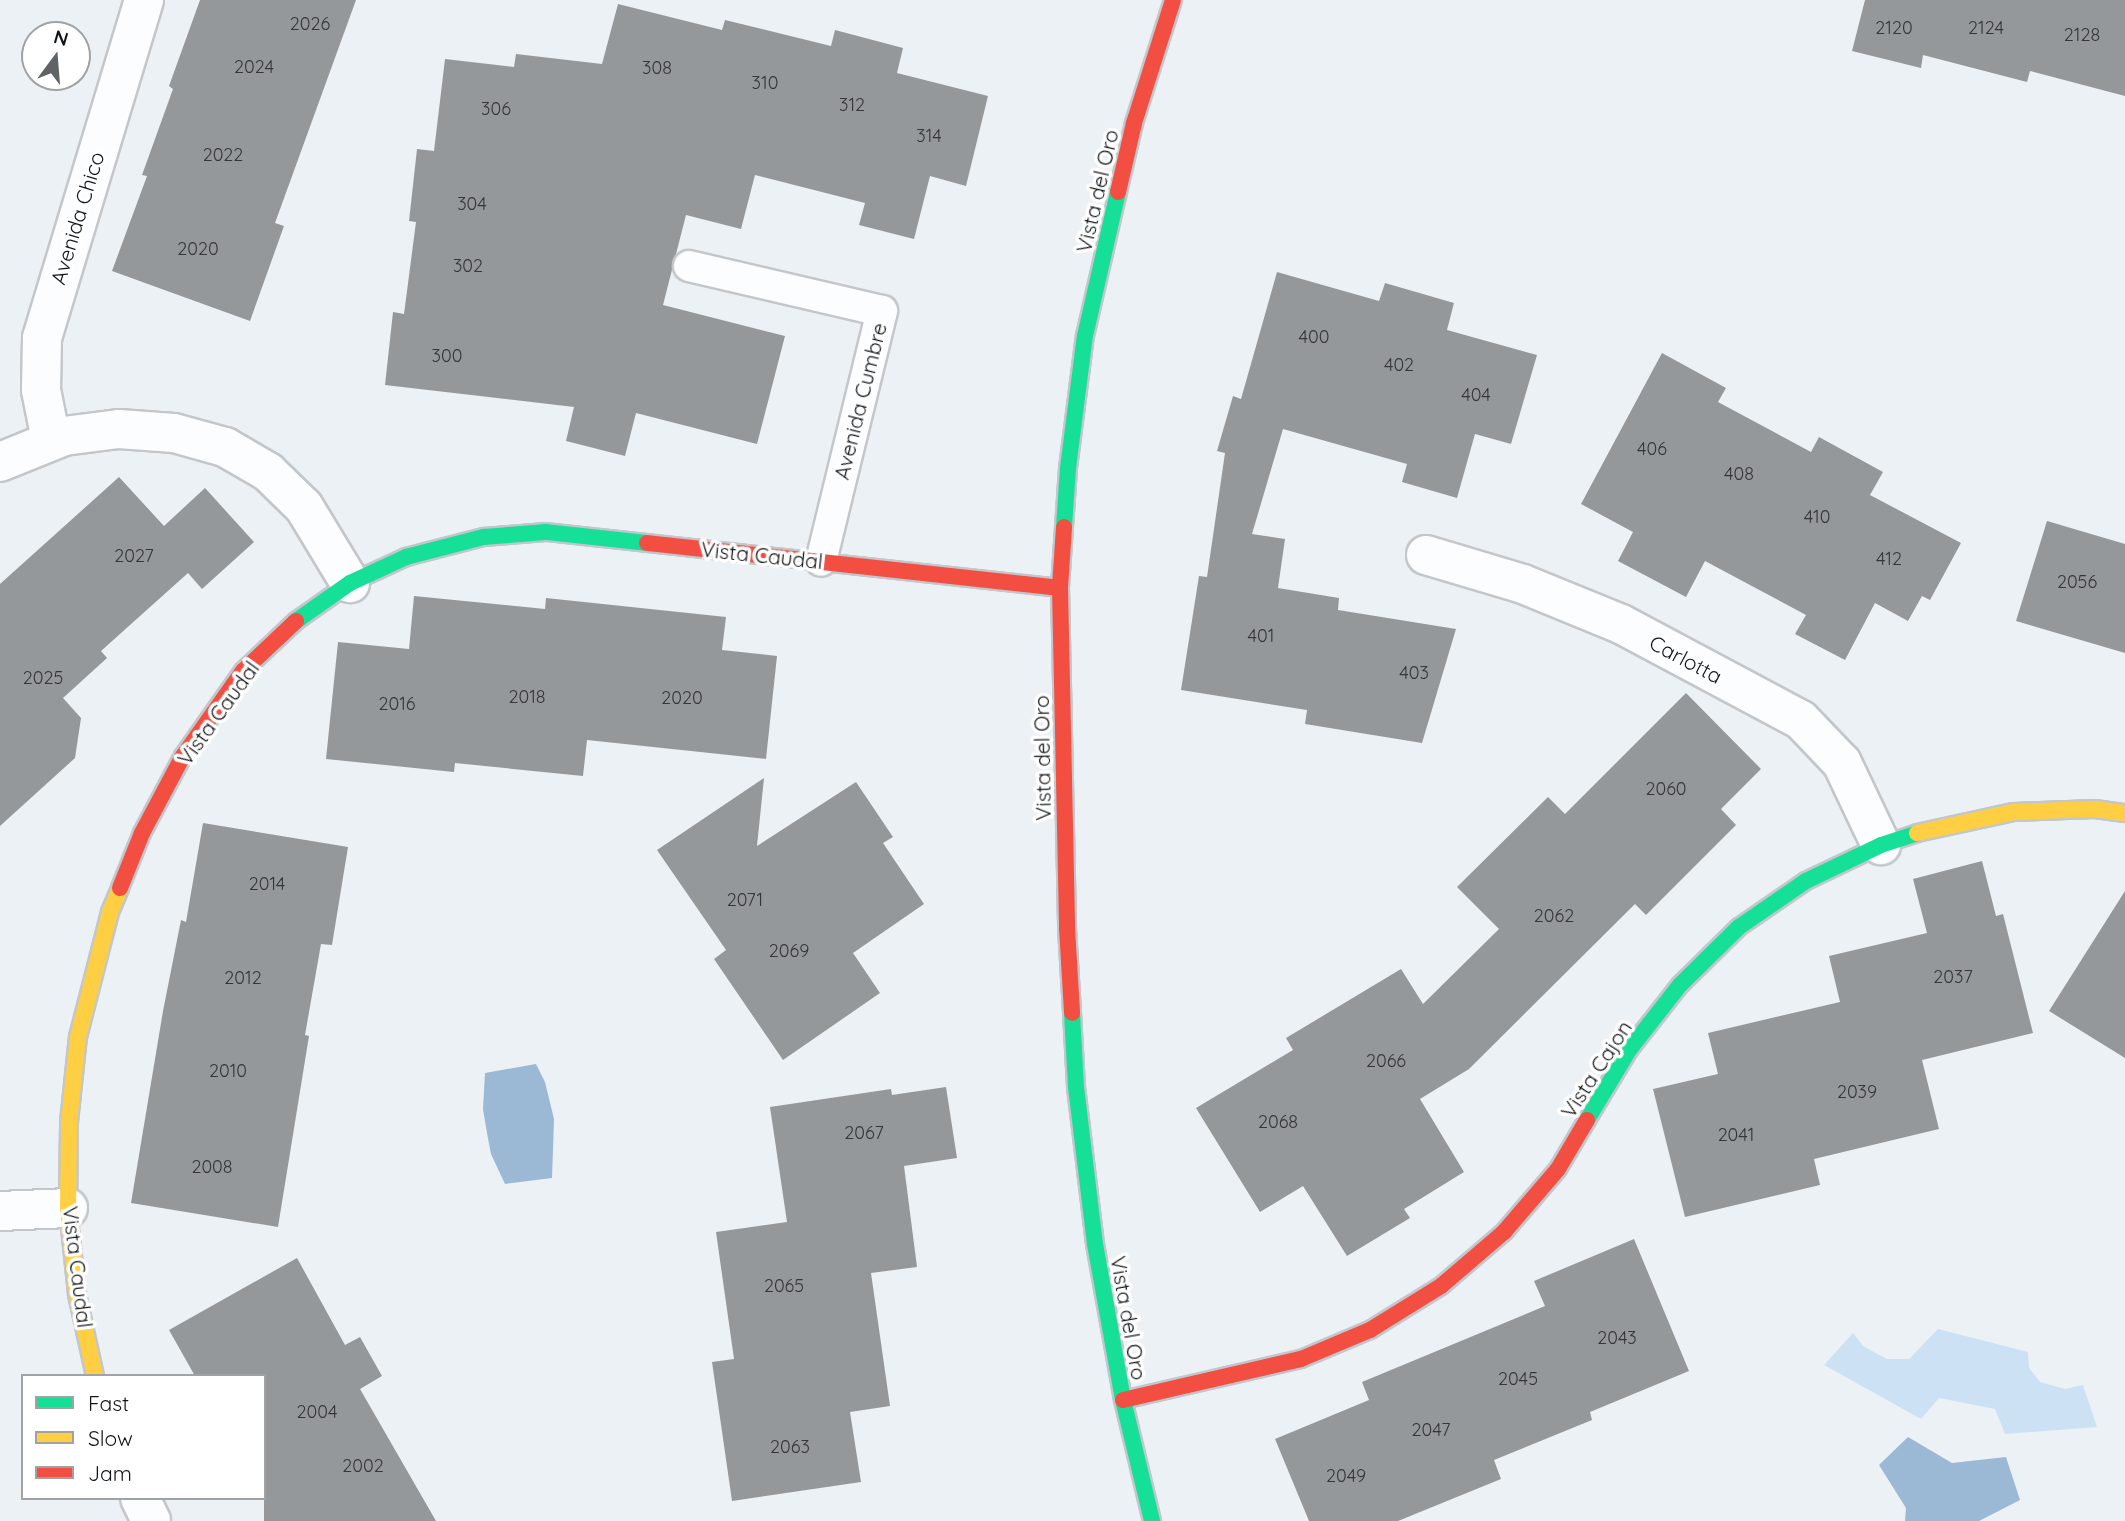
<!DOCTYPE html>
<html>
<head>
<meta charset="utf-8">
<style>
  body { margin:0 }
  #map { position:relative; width:2125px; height:1521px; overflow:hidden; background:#ecf1f6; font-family:Quicksand,sans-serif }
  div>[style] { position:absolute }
  .green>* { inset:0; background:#cde1f5 }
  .water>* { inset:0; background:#9bb8d5 }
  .building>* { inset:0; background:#95989b }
  .roads { filter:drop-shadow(2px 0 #c3c7cb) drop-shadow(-2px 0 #c3c7cb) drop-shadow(0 2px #c3c7cb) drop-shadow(0 -2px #c3c7cb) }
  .lane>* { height:30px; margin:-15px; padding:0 15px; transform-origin:15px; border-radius:15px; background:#fcfdfe }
  .street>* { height:38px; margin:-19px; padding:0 19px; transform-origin:19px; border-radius:19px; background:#fcfdfe }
  .fast>* { height:16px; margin:-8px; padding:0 8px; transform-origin:8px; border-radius:8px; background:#16e098 }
  .slow>* { height:16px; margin:-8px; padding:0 8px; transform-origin:8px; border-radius:8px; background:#ffcf43 }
  .jam>* { height:16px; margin:-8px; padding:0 8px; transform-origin:8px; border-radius:8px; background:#f24e42 }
  span { translate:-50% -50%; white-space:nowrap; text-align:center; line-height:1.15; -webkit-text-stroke:7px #fff; paint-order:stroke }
  .number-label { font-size:18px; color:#34363a }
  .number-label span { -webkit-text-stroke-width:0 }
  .street-label { font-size:21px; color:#131619 }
  .legend { position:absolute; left:21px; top:1374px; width:245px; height:126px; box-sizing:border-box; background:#fff; border:2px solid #a1a2a3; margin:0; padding:9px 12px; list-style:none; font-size:21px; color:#131619 }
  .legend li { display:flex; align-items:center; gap:14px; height:35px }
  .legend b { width:35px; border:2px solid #a1a2a3 }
  .north { position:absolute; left:21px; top:21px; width:70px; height:70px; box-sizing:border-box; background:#fff; border:2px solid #a1a2a3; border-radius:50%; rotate:16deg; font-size:19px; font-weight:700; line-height:28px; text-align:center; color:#131619 }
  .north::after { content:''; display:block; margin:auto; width:24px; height:32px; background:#5f6366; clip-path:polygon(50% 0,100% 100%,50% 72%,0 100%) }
</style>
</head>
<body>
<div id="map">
  <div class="green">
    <div style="clip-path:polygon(1938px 1329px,2028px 1352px,2029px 1368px,2040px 1382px,2065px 1389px,2083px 1385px,2097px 1427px,2005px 1434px,1995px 1409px,1939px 1398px,1921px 1419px,1824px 1365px,1853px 1333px,1863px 1346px,1887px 1359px,1909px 1359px)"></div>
  </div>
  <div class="water">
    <div style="clip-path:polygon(536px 1064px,545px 1082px,554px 1119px,552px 1178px,505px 1184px,491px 1154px,487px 1133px,483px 1109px,485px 1073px)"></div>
    <div style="clip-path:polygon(1908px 1437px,1952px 1463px,2006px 1457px,2020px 1500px,1979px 1521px,1905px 1521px,1906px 1508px,1879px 1465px)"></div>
  </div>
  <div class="building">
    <div style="clip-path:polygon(200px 0,356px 0,275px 223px,284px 226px,250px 321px,112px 271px,147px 176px,142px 175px,173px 89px,169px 86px)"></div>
    <div style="clip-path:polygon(1865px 0,2125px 0,2125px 96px,2030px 71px,2027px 82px,1923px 55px,1921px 68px,1852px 51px)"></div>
    <div style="clip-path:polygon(618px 4px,722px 30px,725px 20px,831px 46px,835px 30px,903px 48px,897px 73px,988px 96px,966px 186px,930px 176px,914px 239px,859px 225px,865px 203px,755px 175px,741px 229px,686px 215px,663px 305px,785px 336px,757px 444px,636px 413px,625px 456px,566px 441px,574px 407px,385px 385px,393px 312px,404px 314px,416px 222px,409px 221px,417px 149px,434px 151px,445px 59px,514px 67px,516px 54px,602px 64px)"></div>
    <div style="clip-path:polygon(1277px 272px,1379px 301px,1385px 283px,1454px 303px,1447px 330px,1537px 355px,1511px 444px,1475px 434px,1457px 498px,1402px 482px,1407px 464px,1283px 429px,1252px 534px,1285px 539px,1278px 588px,1339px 598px,1338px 610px,1456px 629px,1422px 743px,1305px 724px,1307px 710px,1181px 690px,1199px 576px,1207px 577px,1225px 453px,1217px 451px,1233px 396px,1241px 399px)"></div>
    <div style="clip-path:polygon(1662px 353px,1726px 388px,1718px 402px,1811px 452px,1819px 437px,1883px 472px,1870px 495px,1961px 543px,1930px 600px,1922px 596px,1908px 621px,1875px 603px,1845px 660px,1795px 634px,1806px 615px,1705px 561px,1686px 597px,1618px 561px,1633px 532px,1581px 504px)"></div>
    <div style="clip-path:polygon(119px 477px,164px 526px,205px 488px,254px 542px,202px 589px,188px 573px,101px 651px,107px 658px,63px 698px,81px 718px,75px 758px,0 826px,0 584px)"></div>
    <div style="clip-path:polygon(2047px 521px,2125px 544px,2125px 653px,2016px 621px)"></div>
    <div style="clip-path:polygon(414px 596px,545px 609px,546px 598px,726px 617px,722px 650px,777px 656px,766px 759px,587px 740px,583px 776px,455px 763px,454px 772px,326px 759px,338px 642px,409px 649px)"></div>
    <div style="clip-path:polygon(1686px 693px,1761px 769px,1721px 809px,1736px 825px,1646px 915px,1635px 904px,1469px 1069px,1420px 1099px,1464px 1172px,1404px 1209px,1410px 1218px,1347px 1256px,1303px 1186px,1260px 1212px,1196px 1108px,1293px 1050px,1286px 1038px,1401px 969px,1423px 1004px,1499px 929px,1457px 887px,1548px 797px,1565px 814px)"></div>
    <div style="clip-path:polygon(764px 778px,757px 846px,856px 782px,893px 837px,883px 843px,924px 904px,853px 953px,880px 993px,783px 1060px,714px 959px,726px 950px,657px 850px)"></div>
    <div style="clip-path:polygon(203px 823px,348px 847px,332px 945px,321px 944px,305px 1035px,309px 1036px,278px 1227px,131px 1203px,163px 1011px,181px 920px,186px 922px)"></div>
    <div style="clip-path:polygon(1982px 861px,1996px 916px,2003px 914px,2033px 1033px,1922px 1060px,1939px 1129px,1814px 1159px,1820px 1185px,1685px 1217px,1653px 1089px,1718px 1074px,1708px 1033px,1840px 1002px,1829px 956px,1927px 933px,1913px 879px)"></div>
    <div style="clip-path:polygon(2125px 891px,2125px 1058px,2049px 1011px)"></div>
    <div style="clip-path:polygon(946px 1087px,957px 1158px,904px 1166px,917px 1267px,871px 1273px,890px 1406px,850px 1412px,861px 1482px,732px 1501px,712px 1362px,734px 1359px,716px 1232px,787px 1222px,770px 1107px,891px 1089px,892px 1095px)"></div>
    <div style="clip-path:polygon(1634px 1239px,1689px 1371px,1590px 1412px,1592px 1420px,1494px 1460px,1501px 1479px,1398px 1521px,1309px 1521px,1275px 1439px,1369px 1400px,1362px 1382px,1545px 1306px,1534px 1281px)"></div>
    <div style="clip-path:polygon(297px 1258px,345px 1345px,360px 1337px,382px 1376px,360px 1389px,436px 1521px,264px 1521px,264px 1376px,195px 1376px,169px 1330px)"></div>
  </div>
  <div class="roads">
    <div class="lane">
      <div style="left:689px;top:266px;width:198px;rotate:13.1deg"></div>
      <div style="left:882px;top:311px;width:257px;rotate:103.7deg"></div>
    </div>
    <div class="street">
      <div style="left:51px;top:440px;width:51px;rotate:-101.3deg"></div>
      <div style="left:41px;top:390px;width:52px;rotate:-88.9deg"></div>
      <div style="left:42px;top:338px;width:353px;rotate:-73.2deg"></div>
      <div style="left:0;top:462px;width:69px;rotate:-22.1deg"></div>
      <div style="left:64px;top:436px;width:55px;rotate:-7.3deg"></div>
      <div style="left:119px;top:429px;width:55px;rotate:4.2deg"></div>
      <div style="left:174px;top:433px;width:53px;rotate:15.4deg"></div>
      <div style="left:225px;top:447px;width:50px;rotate:30.2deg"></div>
      <div style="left:268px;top:472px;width:50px;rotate:44.2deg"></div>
      <div style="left:304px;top:507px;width:89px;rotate:58.8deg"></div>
      <div style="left:1426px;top:555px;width:101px;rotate:16.6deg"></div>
      <div style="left:1523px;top:584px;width:106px;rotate:22.2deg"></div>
      <div style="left:1621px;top:624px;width:204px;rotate:28.1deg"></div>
      <div style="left:1801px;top:720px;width:59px;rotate:46.4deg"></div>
      <div style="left:1842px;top:763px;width:91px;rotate:64.6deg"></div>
      <div style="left:0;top:1211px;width:68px;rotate:-2.5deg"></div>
      <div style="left:140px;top:1498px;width:25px;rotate:64deg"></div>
    </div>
    <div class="fast">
      <div style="left:1064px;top:527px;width:59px;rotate:-86.1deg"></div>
      <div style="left:1068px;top:468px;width:133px;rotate:-82.7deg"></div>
      <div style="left:1085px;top:336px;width:148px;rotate:-77.1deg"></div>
      <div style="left:296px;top:621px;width:66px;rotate:-35.1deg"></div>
      <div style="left:350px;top:583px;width:62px;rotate:-24.9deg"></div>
      <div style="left:406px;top:557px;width:81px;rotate:-14.4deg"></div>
      <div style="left:484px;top:537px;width:62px;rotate:-4.6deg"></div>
      <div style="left:546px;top:532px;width:102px;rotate:6.2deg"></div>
      <div style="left:1072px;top:1013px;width:74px;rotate:86.9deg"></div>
      <div style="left:1076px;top:1087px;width:158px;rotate:83.1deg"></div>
      <div style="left:1095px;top:1244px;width:158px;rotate:79.8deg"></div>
      <div style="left:1123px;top:1400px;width:124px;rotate:76.5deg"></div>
      <div style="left:1587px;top:1120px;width:82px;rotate:-59deg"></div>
      <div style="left:1629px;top:1050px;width:83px;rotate:-51.9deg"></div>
      <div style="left:1680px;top:985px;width:83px;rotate:-44.5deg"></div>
      <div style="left:1739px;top:927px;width:81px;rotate:-34.5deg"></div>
      <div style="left:1806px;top:881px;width:83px;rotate:-25.6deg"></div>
      <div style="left:1881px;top:845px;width:38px;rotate:-18deg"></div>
    </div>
    <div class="slow">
      <div style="left:1917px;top:833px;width:98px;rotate:-12.3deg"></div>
      <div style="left:2013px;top:812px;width:82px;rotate:-2.1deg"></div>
      <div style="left:2095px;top:809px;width:30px;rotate:8deg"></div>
      <div style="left:95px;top:1376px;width:84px;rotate:-102.4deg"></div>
      <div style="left:77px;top:1294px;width:86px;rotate:-96deg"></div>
      <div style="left:68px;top:1208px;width:86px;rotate:-89.3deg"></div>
      <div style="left:69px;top:1122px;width:85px;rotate:-84deg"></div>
      <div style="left:78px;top:1037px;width:129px;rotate:-75.6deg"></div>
      <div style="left:110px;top:912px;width:26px;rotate:-67deg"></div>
    </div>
    <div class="jam">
      <div style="left:1118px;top:192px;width:71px;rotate:-76.9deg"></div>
      <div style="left:1134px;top:123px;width:129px;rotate:-72.4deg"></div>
      <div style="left:1064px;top:527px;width:61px;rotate:93.8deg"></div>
      <div style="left:1060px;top:588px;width:340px;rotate:88.8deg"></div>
      <div style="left:1067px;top:928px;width:85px;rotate:86.6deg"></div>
      <div style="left:647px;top:543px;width:415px;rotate:6.2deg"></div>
      <div style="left:120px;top:888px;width:59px;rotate:-68.2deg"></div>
      <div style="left:142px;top:833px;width:87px;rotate:-62deg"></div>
      <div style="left:183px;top:756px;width:104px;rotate:-54.8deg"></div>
      <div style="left:243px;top:671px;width:73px;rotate:-43.3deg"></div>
      <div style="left:1123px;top:1400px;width:183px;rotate:-13deg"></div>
      <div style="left:1301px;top:1359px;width:75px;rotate:-22.8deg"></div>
      <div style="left:1370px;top:1330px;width:84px;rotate:-31.8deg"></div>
      <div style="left:1441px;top:1286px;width:83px;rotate:-40.6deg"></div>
      <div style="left:1504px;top:1232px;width:83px;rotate:-49.4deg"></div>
      <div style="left:1558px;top:1169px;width:57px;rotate:-59.4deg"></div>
    </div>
  </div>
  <div class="number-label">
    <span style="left:310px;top:24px">2026</span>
    <span style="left:1894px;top:28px">2120</span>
    <span style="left:1986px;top:28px">2124</span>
    <span style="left:2082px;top:35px">2128</span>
    <span style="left:254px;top:67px">2024</span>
    <span style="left:657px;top:68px">308</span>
    <span style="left:765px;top:83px">310</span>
    <span style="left:852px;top:105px">312</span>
    <span style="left:496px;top:109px">306</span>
    <span style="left:929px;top:136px">314</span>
    <span style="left:223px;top:155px">2022</span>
    <span style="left:472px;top:204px">304</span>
    <span style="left:198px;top:249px">2020</span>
    <span style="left:468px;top:266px">302</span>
    <span style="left:1314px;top:337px">400</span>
    <span style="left:447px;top:356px">300</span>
    <span style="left:1399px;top:365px">402</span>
    <span style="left:1476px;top:395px">404</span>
    <span style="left:1652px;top:449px">406</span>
    <span style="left:1739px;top:474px">408</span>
    <span style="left:1817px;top:517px">410</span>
    <span style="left:134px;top:556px">2027</span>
    <span style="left:1889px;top:559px">412</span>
    <span style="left:2077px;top:582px">2056</span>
    <span style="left:1261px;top:636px">401</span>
    <span style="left:1414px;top:673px">403</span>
    <span style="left:43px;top:678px">2025</span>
    <span style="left:527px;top:697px">2018</span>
    <span style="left:682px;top:698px">2020</span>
    <span style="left:397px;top:704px">2016</span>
    <span style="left:1666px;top:789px">2060</span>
    <span style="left:267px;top:884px">2014</span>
    <span style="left:745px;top:900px">2071</span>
    <span style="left:1554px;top:916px">2062</span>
    <span style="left:789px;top:951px">2069</span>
    <span style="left:1953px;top:977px">2037</span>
    <span style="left:243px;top:978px">2012</span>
    <span style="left:1386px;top:1061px">2066</span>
    <span style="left:228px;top:1071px">2010</span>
    <span style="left:1857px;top:1092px">2039</span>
    <span style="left:1278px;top:1122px">2068</span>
    <span style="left:864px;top:1133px">2067</span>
    <span style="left:1736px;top:1135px">2041</span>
    <span style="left:212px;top:1167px">2008</span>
    <span style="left:784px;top:1286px">2065</span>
    <span style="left:1617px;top:1338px">2043</span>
    <span style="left:1518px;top:1379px">2045</span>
    <span style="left:317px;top:1412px">2004</span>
    <span style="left:1431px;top:1430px">2047</span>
    <span style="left:790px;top:1447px">2063</span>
    <span style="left:363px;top:1466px">2002</span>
    <span style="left:1346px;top:1476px">2049</span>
  </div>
  <div class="street-label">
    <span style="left:1097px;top:191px;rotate:-77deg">Vista del Oro</span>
    <span style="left:77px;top:218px;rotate:-73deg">Avenida Chico</span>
    <span style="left:860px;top:401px;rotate:-76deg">Avenida Cumbre</span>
    <span style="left:762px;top:555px;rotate:6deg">Vista Caudal</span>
    <span style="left:1686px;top:659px;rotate:28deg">Carlotta</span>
    <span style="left:218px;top:713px;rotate:-54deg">Vista Caudal</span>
    <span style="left:1042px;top:758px;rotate:-91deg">Vista del Oro</span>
    <span style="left:1596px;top:1069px;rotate:-57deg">Vista Cajon</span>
    <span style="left:78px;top:1267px;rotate:83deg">Vista Caudal</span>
    <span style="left:1129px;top:1318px;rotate:80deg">Vista del Oro</span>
  </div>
  <ul class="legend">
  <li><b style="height:9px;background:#16e098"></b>Fast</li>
  <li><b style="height:9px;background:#ffcf43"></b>Slow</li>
  <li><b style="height:9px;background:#f24e42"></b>Jam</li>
  </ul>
  <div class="north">N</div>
</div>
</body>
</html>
